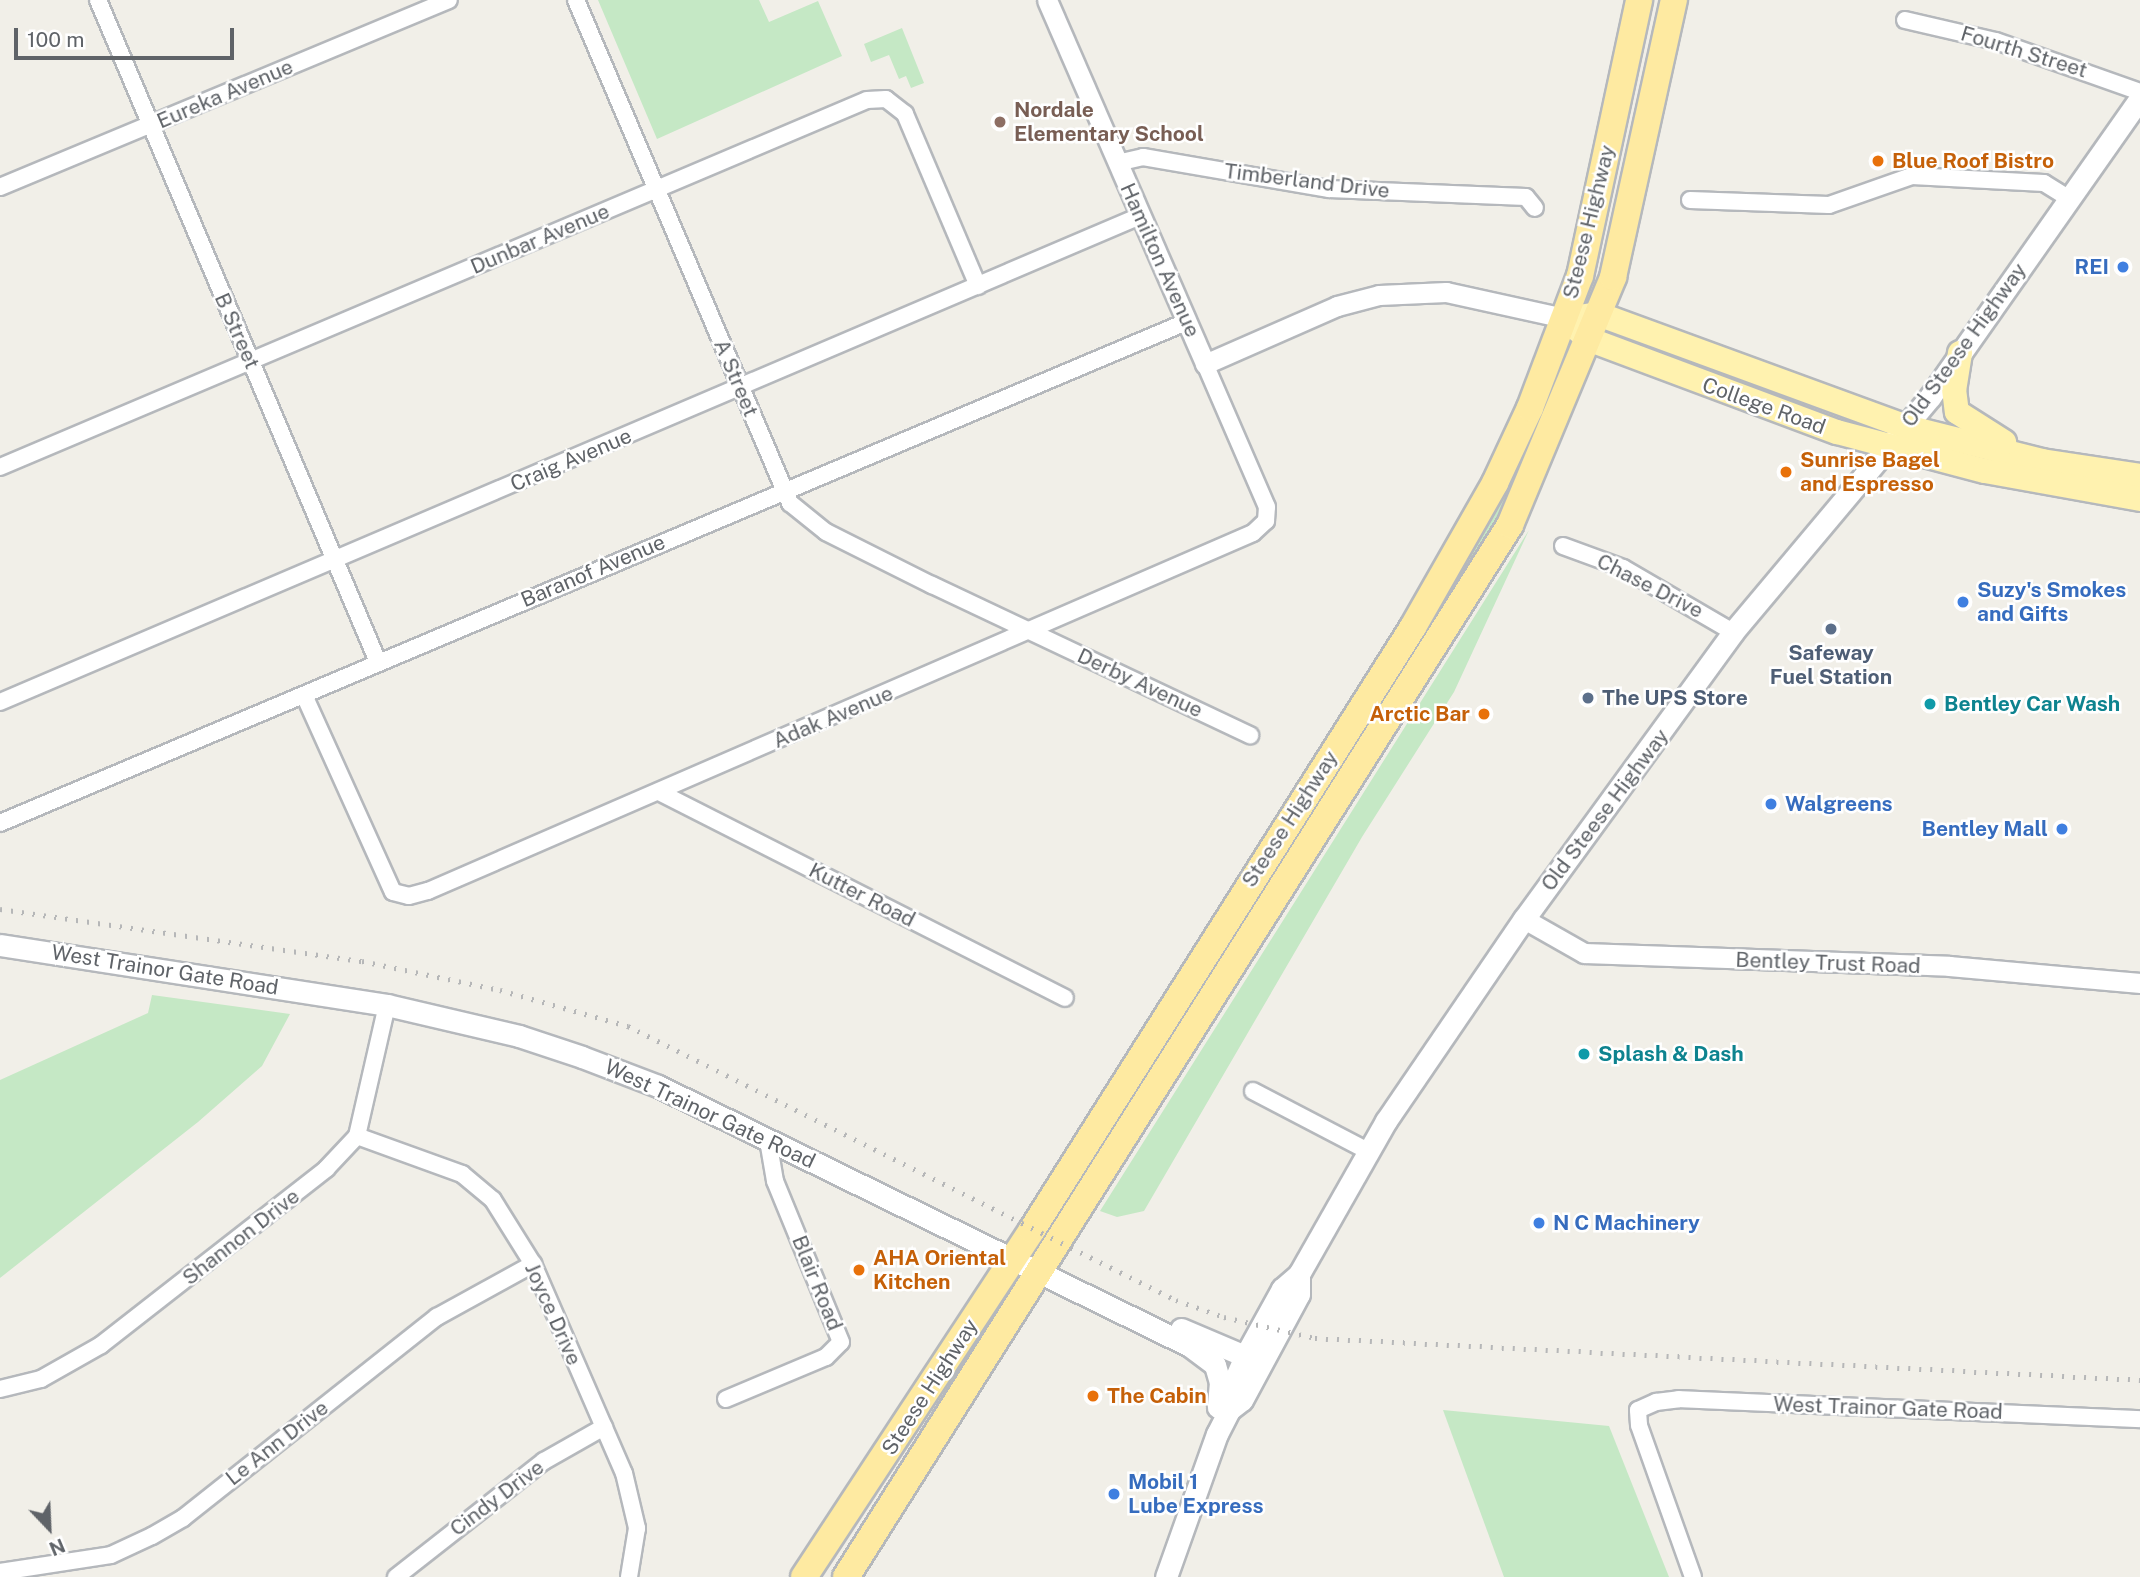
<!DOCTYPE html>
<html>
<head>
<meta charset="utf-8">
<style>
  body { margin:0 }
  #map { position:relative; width:2140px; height:1577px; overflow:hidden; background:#f1efe8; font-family:"Public Sans",sans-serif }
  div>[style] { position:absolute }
  .green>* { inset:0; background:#c5e8c5 }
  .roads { filter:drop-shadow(2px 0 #b5b8bc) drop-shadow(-2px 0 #b5b8bc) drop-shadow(0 2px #b5b8bc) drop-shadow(0 -2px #b5b8bc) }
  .minor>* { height:16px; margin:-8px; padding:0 8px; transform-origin:8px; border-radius:8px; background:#fff }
  .tertiary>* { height:19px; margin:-9.5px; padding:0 9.5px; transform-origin:9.5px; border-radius:9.5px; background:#fff }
  .secondary>* { height:21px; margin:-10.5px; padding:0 10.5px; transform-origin:10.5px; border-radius:10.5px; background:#fff }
  .primary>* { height:24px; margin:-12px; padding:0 12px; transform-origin:12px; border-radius:12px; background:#fff2af }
  .trunk>* { height:26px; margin:-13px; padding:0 13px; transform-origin:13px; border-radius:13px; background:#feeaa1 }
  .rail>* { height:4.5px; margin-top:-2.25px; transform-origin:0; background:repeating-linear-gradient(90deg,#b6b7b8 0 2px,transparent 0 11px) }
  .dots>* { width:19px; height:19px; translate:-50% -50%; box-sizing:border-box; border:4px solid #fff; border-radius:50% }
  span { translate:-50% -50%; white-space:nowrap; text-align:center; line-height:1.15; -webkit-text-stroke:5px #fff; paint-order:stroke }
  .street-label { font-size:21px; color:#5f6368 }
  .education-label { font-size:21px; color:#785e54; font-weight:700 }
  .left { translate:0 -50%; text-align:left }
  .food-label { font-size:21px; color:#c56008; font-weight:700 }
  .right { translate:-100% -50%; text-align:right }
  .shop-label { font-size:21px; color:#366cbe; font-weight:700 }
  .service-label { font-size:21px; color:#4e5e75; font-weight:700 }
  .culture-label { font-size:21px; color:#0d838f; font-weight:700 }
  .north { position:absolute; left:14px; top:1493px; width:70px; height:70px; -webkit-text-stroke:5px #fff; paint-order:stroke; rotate:157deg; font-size:19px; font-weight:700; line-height:28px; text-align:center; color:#5f6368 }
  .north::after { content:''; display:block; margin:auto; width:24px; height:32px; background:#5f6368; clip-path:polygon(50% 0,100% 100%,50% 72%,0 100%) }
  .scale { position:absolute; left:14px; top:28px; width:220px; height:32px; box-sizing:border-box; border:4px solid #5f6368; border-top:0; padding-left:9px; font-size:21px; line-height:24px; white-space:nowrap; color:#5f6368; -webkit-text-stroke:5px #fff; paint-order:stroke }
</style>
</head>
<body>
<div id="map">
  <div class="green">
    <div style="clip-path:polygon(598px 0,759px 0,769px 22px,818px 1px,842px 56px,657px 139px)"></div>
    <div style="clip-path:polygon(902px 28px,924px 83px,911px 88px,906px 76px,899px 79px,889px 55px,871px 62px,864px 44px)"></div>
    <div style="clip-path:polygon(1510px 476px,1514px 477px,1501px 515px,1120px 1123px,1114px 1121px)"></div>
    <div style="clip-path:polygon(1529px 530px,1454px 692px,1362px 837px,1144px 1211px,1117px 1217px,1100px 1211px)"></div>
    <div style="clip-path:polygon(152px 995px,290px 1014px,262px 1066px,198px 1122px,0 1278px,0 1080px,148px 1013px)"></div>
    <div style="clip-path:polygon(1443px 1410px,1609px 1426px,1669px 1577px,1504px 1577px)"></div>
  </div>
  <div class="roads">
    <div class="minor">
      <div style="left:98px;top:0;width:719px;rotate:67.07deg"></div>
      <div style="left:576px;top:0;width:547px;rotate:66.95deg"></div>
      <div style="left:790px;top:503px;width:46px;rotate:38.9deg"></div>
      <div style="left:826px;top:532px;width:119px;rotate:26.6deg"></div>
      <div style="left:932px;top:585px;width:352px;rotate:25.3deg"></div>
      <div style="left:1905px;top:20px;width:93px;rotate:13deg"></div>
      <div style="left:1996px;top:41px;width:153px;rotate:19.5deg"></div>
      <div style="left:1117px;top:163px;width:27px;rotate:-13deg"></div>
      <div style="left:1143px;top:157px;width:189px;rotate:9.8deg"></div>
      <div style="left:1329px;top:189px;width:197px;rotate:2.3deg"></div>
      <div style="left:1526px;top:197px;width:14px;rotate:51deg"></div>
      <div style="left:0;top:187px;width:486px;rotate:-22.6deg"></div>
      <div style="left:1690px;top:200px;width:139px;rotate:2.1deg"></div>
      <div style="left:1829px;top:205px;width:88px;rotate:-19.3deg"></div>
      <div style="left:1912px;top:176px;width:132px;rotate:3deg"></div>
      <div style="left:2044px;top:183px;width:28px;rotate:32deg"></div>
      <div style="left:0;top:467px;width:941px;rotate:-22.94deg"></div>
      <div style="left:867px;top:100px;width:19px;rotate:-3deg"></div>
      <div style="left:886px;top:99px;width:24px;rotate:38deg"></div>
      <div style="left:905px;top:114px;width:187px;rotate:67deg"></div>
      <div style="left:1563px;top:546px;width:64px;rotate:20.1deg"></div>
      <div style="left:1623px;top:568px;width:127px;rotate:30.2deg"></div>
      <div style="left:304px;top:695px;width:216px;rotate:65.7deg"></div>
      <div style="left:393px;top:892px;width:16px;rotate:14deg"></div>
      <div style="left:409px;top:896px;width:20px;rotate:-15deg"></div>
      <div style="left:428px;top:891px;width:899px;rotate:-23.46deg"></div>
      <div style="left:1253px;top:533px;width:18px;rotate:-43deg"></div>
      <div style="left:1266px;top:521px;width:14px;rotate:-86deg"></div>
      <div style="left:1267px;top:507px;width:156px;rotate:-113.4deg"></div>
      <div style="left:0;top:702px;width:1239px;rotate:-23.09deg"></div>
      <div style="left:659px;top:792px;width:455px;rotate:26.9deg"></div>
      <div style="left:0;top:823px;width:1287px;rotate:-22.9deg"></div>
      <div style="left:1253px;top:1091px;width:130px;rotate:27.6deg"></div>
      <div style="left:357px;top:1136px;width:112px;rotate:19.9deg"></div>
      <div style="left:462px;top:1174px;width:40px;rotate:40deg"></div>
      <div style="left:493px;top:1200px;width:75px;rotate:58deg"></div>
      <div style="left:533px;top:1264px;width:228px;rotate:66.5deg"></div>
      <div style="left:624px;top:1473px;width:57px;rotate:76.7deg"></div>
      <div style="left:637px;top:1528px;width:50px;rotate:99.3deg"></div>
      <div style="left:0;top:1389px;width:42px;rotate:-13.7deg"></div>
      <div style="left:41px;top:1379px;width:69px;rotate:-29.5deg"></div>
      <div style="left:101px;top:1345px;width:286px;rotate:-38deg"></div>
      <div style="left:326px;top:1169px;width:45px;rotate:-46.8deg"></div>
      <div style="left:357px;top:1136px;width:134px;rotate:-77.1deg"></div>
      <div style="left:726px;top:1399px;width:108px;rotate:-22.8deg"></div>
      <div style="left:826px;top:1357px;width:21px;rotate:-45deg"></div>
      <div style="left:841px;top:1342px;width:174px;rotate:-112.3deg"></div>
      <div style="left:775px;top:1181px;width:42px;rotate:-99.7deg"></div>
      <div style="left:0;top:1572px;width:112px;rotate:-8.7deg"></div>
      <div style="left:111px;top:1555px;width:45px;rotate:-24.9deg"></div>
      <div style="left:152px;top:1536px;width:36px;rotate:-30deg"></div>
      <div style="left:183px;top:1518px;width:324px;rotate:-38.4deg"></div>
      <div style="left:437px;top:1317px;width:110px;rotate:-28.9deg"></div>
      <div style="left:396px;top:1577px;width:188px;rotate:-38.1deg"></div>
      <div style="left:544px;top:1461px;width:69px;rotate:-29.5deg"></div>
      <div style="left:1693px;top:1577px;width:161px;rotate:-109.6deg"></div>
      <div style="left:1639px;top:1425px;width:15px;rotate:-94deg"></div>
      <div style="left:1638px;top:1410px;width:20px;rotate:-24deg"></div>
      <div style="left:1656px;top:1402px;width:23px;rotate:-7deg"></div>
      <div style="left:1679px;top:1399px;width:461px;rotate:2.5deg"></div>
    </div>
    <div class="tertiary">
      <div style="left:1047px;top:0;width:397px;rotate:66.5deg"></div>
      <div style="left:1205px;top:364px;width:144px;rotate:-23.7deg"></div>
      <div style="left:1337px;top:306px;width:43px;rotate:-14.7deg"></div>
      <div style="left:1379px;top:295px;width:67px;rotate:-2.6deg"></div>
      <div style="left:1446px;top:292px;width:121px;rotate:12.4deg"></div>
      <div style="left:1524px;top:919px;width:69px;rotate:29.5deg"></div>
      <div style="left:1584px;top:953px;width:365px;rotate:2deg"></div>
      <div style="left:1949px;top:966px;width:192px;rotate:5.1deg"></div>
    </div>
    <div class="secondary">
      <div style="left:0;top:945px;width:392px;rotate:8.8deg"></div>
      <div style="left:387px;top:1005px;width:136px;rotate:13.2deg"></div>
      <div style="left:519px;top:1036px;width:66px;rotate:18.4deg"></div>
      <div style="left:582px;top:1057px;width:81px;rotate:20.9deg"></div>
      <div style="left:658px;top:1086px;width:592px;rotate:26.05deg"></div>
      <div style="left:1190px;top:1346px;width:31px;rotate:37deg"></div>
      <div style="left:1215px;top:1365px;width:18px;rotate:74deg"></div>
      <div style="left:1220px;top:1382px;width:25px;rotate:95deg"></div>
      <div style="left:1181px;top:1329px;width:69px;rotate:22.9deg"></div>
      <div style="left:1229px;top:1410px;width:15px;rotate:-94deg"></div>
      <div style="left:1228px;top:1395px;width:43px;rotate:-66.4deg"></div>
      <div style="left:1245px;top:1356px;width:77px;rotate:-61.1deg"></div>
      <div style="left:1282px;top:1289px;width:23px;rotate:-41deg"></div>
      <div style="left:1299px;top:1274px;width:176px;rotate:-60.4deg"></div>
      <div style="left:1386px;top:1121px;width:245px;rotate:-55.7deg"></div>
      <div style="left:1524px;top:919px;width:355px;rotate:-53.9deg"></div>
      <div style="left:1733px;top:632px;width:307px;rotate:-50deg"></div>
      <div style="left:1930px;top:397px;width:365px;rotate:-54.9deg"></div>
      <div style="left:1166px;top:1577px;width:152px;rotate:-70.4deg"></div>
      <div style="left:1217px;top:1434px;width:27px;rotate:-63deg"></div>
      <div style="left:1229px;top:1410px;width:16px;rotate:-38deg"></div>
      <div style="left:1242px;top:1400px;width:120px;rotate:-61.7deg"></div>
      <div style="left:1299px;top:1294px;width:20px;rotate:-90deg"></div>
    </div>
    <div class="primary">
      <div style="left:1579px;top:317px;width:19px;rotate:-9deg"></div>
      <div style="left:1598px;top:314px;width:328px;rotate:20.1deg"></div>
      <div style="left:1906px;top:427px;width:140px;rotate:14deg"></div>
      <div style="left:2042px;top:461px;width:99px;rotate:8.7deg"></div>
      <div style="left:1564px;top:318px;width:32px;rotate:41deg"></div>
      <div style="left:1588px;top:339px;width:266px;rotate:20.5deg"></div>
      <div style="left:1837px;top:432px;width:153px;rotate:14.8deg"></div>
      <div style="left:1985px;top:471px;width:158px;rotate:10.2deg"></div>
      <div style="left:1960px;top:353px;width:36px;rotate:99deg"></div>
      <div style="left:1954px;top:389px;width:23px;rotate:83deg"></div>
      <div style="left:1957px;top:412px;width:56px;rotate:32.6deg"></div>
    </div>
    <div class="trunk">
      <div style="left:804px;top:1577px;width:415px;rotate:-56.7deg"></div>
      <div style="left:1032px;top:1230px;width:713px;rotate:-57.71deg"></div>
      <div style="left:1413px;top:627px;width:166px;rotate:-60.3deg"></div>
      <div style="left:1495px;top:483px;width:83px;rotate:-65deg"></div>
      <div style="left:1530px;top:408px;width:141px;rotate:-69.3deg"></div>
      <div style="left:1580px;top:276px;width:282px;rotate:-77.9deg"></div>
      <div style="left:846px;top:1577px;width:1244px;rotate:-57.74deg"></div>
      <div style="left:1510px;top:525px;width:269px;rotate:-67.4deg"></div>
      <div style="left:1613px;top:277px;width:284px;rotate:-77.6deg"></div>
    </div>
  </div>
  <div class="rail">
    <div style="left:0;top:909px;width:366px;rotate:8.2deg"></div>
    <div style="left:362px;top:961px;width:141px;rotate:11.9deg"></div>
    <div style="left:500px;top:990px;width:133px;rotate:15.7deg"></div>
    <div style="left:628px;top:1026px;width:613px;rotate:26.57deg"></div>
    <div style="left:1176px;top:1300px;width:51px;rotate:19.5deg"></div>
    <div style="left:1224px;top:1317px;width:93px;rotate:13deg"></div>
    <div style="left:1315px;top:1338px;width:826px;rotate:2.91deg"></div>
  </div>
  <div class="dots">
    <div style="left:1000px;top:122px;background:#8d6e63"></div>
    <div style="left:1878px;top:161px;background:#e8710a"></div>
    <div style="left:2123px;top:267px;background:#3f7fe0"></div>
    <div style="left:1786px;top:472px;background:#e8710a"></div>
    <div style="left:1963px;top:602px;background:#3f7fe0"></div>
    <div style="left:1831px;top:629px;background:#5c6f8a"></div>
    <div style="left:1588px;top:698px;background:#5c6f8a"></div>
    <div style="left:1930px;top:704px;background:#0f9aa8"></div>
    <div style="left:1484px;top:714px;background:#e8710a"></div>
    <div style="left:1771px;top:804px;background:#3f7fe0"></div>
    <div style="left:2062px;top:829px;background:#3f7fe0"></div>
    <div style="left:1584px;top:1054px;background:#0f9aa8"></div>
    <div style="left:1539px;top:1223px;background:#3f7fe0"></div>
    <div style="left:859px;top:1270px;background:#e8710a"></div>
    <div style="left:1093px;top:1396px;background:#e8710a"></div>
    <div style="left:1114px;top:1494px;background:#3f7fe0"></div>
  </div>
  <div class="street-label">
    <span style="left:2024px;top:52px;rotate:17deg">Fourth Street</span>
    <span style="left:225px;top:94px;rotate:-23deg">Eureka Avenue</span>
    <span style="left:1307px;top:181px;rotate:7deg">Timberland Drive</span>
    <span style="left:1589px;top:222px;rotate:-76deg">Steese Highway</span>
    <span style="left:540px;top:239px;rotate:-23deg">Dunbar Avenue</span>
    <span style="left:1160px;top:260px;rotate:66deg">Hamilton Avenue</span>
    <span style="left:237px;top:331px;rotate:66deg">B Street</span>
    <span style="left:1964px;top:345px;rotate:-54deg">Old Steese Highway</span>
    <span style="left:736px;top:378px;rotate:67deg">A Street</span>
    <span style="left:1764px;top:406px;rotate:20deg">College Road</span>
    <span style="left:571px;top:460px;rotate:-23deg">Craig Avenue</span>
    <span style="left:593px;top:571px;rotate:-23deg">Baranof Avenue</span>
    <span style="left:1650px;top:586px;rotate:27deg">Chase Drive</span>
    <span style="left:1140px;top:683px;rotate:25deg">Derby Avenue</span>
    <span style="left:833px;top:717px;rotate:-23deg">Adak Avenue</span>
    <span style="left:1605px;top:810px;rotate:-53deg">Old Steese Highway</span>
    <span style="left:1290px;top:819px;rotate:-57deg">Steese Highway</span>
    <span style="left:862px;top:895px;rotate:27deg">Kutter Road</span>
    <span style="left:1828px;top:963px;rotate:2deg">Bentley Trust Road</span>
    <span style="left:165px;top:970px;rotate:9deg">West Trainor Gate Road</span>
    <span style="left:710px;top:1114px;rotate:25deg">West Trainor Gate Road</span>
    <span style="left:241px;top:1237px;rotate:-38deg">Shannon Drive</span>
    <span style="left:817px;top:1283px;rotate:68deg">Blair Road</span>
    <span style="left:553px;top:1314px;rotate:66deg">Joyce Drive</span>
    <span style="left:930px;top:1387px;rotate:-57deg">Steese Highway</span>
    <span style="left:1888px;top:1408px;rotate:2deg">West Trainor Gate Road</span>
    <span style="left:277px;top:1443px;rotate:-38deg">Le Ann Drive</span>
    <span style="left:497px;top:1498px;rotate:-37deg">Cindy Drive</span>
  </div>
  <div class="education-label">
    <span class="left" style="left:1014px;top:122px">Nordale<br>Elementary School</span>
  </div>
  <div class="food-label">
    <span class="left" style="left:1892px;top:161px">Blue Roof Bistro</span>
    <span class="left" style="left:1800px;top:472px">Sunrise Bagel<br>and Espresso</span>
    <span class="right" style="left:1470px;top:714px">Arctic Bar</span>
    <span class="left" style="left:873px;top:1270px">AHA Oriental<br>Kitchen</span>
    <span class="left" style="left:1107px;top:1396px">The Cabin</span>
  </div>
  <div class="shop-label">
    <span class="right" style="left:2109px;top:267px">REI</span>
    <span class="left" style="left:1977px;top:602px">Suzy's Smokes<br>and Gifts</span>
    <span class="left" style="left:1785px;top:804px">Walgreens</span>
    <span class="right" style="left:2048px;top:829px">Bentley Mall</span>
    <span class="left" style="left:1553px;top:1223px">N C Machinery</span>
    <span class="left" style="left:1128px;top:1494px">Mobil 1<br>Lube Express</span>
  </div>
  <div class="service-label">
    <span style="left:1831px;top:665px">Safeway<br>Fuel Station</span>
    <span class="left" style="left:1602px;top:698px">The UPS Store</span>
  </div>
  <div class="culture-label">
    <span class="left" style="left:1944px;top:704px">Bentley Car Wash</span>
    <span class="left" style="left:1598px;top:1054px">Splash &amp; Dash</span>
  </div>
  <div class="north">N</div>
  <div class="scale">100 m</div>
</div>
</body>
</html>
